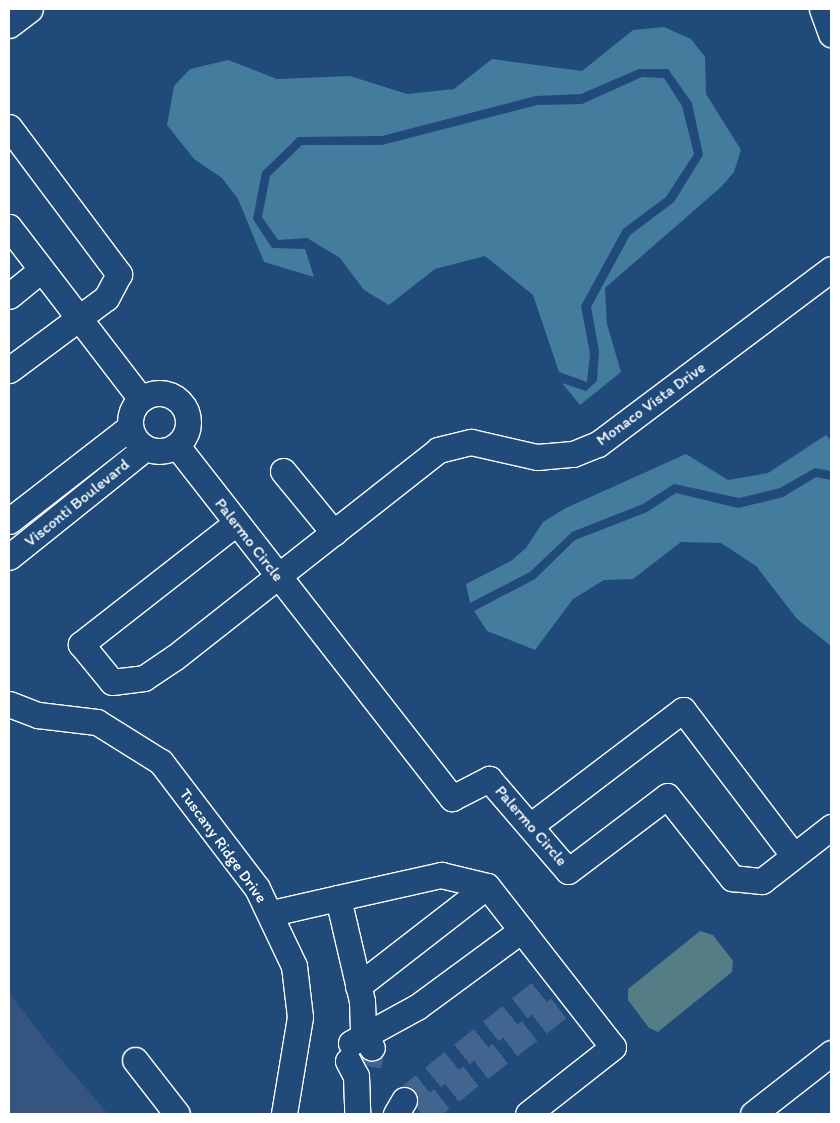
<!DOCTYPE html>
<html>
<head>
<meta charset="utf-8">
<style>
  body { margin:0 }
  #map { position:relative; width:840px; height:1123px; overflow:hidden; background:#1f4a7a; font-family:Itim,sans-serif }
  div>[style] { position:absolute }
  .built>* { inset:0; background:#355580 }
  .green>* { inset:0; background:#547d85 }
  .water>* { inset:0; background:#447c9e }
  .minor-tunnel>* { height:25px; margin-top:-12.5px; transform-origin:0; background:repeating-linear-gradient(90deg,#41658e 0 25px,transparent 0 37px) }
  .roads { filter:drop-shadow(1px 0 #fff) drop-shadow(-1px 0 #fff) drop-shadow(0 1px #fff) drop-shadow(0 -1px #fff) }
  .minor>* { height:25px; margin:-12.5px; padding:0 12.5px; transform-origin:12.5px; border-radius:12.5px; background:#1f4a7a }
  .minor>.ring { margin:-12.5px; padding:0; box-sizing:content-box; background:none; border:25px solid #1f4a7a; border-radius:50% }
  span { translate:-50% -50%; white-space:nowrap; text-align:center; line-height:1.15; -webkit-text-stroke:4.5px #1f4a7a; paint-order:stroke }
  .street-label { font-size:16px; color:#fff }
  .frame { position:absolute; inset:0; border:10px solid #fff; pointer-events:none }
</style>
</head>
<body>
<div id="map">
  <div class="built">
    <div style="clip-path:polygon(9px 993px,48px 1044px,108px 1114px,9px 1114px)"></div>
  </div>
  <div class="green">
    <div style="clip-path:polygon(700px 931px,713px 935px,733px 961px,732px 972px,658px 1032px,649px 1028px,628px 1000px,628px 989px)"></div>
  </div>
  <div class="water">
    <div style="clip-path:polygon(664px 27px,691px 39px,705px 57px,706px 94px,741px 150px,734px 172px,721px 187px,605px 288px,607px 324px,621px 372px,580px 405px,562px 383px,586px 391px,597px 381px,599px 351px,591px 307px,630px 235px,674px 202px,703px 155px,692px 103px,668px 69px,639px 69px,581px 94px,536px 96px,382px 136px,298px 137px,262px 172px,253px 219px,272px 248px,305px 249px,314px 277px,264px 262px,238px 199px,222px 178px,194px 159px,167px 125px,174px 86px,190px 69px,228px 60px,277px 79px,350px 76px,407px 94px,454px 89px,492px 59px,582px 71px,633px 30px)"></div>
    <div style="clip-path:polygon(642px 77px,664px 78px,682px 106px,694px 154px,666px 197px,623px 229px,581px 306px,590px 354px,587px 382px,559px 372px,533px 295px,485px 256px,435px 269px,389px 305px,364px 290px,340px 258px,307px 238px,278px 240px,262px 217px,270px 176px,302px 145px,382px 145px,537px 105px,582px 104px)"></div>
    <div style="clip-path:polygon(826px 435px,831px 441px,831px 471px,815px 468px,780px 488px,739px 498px,674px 484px,643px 504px,572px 532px,530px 572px,470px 603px,466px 584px,511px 561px,526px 548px,543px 522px,566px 508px,686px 454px,728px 480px,768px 473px)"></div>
    <div style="clip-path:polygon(816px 477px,831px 480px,831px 646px,797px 619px,756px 566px,721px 543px,681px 542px,633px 579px,604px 580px,573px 599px,535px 650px,487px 631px,474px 611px,535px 579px,575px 540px,647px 512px,676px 493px,738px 508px,783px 497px)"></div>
  </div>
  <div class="minor-tunnel">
    <div style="left:369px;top:1066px;width:18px;rotate:-81deg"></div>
    <div style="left:404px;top:1100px;width:181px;rotate:-38.5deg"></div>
    <div style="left:422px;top:1114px;width:175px;rotate:-37.8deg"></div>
  </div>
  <div class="roads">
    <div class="minor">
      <div style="left:822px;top:9px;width:27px;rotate:70deg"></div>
      <div style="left:9px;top:25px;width:26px;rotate:-37deg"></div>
      <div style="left:9px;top:127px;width:184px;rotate:53.2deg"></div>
      <div style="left:119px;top:274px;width:27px;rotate:118deg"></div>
      <div style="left:106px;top:298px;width:121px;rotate:143.4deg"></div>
      <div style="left:9px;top:227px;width:217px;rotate:52.5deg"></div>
      <div style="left:9px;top:296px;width:41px;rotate:-39.1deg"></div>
      <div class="ring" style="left:130px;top:393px;width:33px;height:33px"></div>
      <div style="left:177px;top:446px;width:447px;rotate:52deg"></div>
      <div style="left:452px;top:798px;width:42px;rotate:-27.2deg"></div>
      <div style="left:489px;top:779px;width:121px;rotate:49.3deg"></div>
      <div style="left:568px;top:871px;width:124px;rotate:-37.1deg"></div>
      <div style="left:667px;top:796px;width:105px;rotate:51.6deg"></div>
      <div style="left:732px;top:878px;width:30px;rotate:6deg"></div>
      <div style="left:762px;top:881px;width:88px;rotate:-38deg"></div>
      <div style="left:283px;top:471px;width:80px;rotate:50.6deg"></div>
      <div style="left:9px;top:521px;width:153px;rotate:-37.8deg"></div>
      <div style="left:236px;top:523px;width:197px;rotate:142deg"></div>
      <div style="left:81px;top:644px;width:49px;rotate:50.8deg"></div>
      <div style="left:112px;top:682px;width:32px;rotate:-7deg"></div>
      <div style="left:144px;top:678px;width:36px;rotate:-34deg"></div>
      <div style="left:174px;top:658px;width:336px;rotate:-38.2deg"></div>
      <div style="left:438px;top:450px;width:34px;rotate:-14deg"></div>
      <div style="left:471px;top:442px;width:68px;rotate:12.8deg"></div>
      <div style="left:537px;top:457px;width:36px;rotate:-5deg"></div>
      <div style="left:573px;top:454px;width:27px;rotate:-22deg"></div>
      <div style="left:598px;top:444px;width:291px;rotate:-36.9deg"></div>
      <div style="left:9px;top:557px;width:174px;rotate:-38.7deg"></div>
      <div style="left:9px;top:704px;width:31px;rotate:21deg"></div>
      <div style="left:38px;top:715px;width:59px;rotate:6.8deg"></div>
      <div style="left:97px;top:722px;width:75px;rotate:32deg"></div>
      <div style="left:161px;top:762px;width:158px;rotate:52.7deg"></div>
      <div style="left:257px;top:888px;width:86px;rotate:64.6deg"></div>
      <div style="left:294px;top:966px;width:51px;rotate:83.3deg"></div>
      <div style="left:300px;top:1017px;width:98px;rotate:99.4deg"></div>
      <div style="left:530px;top:826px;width:192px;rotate:-37.2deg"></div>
      <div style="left:683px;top:710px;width:183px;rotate:52.8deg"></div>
      <div style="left:338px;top:898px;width:106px;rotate:-12.6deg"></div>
      <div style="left:441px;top:875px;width:47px;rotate:13.4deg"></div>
      <div style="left:487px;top:886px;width:204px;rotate:52deg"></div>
      <div style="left:613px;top:1047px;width:108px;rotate:141.8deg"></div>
      <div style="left:272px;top:913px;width:68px;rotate:-12.8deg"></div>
      <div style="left:338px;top:898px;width:106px;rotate:76.9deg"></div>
      <div style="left:362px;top:1001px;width:32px;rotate:88deg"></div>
      <div style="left:363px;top:1033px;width:17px;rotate:59deg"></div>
      <div style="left:358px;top:986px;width:163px;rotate:-37.8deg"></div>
      <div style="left:351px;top:1043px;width:75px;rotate:-28.6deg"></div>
      <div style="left:417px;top:1007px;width:130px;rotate:-36.3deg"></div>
      <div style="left:135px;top:1060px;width:68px;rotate:52.1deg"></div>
      <div style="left:348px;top:1061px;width:17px;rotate:62deg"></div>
      <div style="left:356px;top:1076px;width:38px;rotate:88deg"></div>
      <div style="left:396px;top:1114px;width:16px;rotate:-60deg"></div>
      <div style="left:753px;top:1114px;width:99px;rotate:-38deg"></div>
    </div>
  </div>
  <div class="street-label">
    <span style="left:651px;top:404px;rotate:-36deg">Monaco Vista Drive</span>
    <span style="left:77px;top:503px;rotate:-39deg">Visconti Boulevard</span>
    <span style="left:249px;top:540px;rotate:52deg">Palermo Circle</span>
    <span style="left:531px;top:826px;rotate:49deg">Palermo Circle</span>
    <span style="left:223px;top:846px;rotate:54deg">Tuscany Ridge Drive</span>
  </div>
  <div class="frame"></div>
</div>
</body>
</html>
